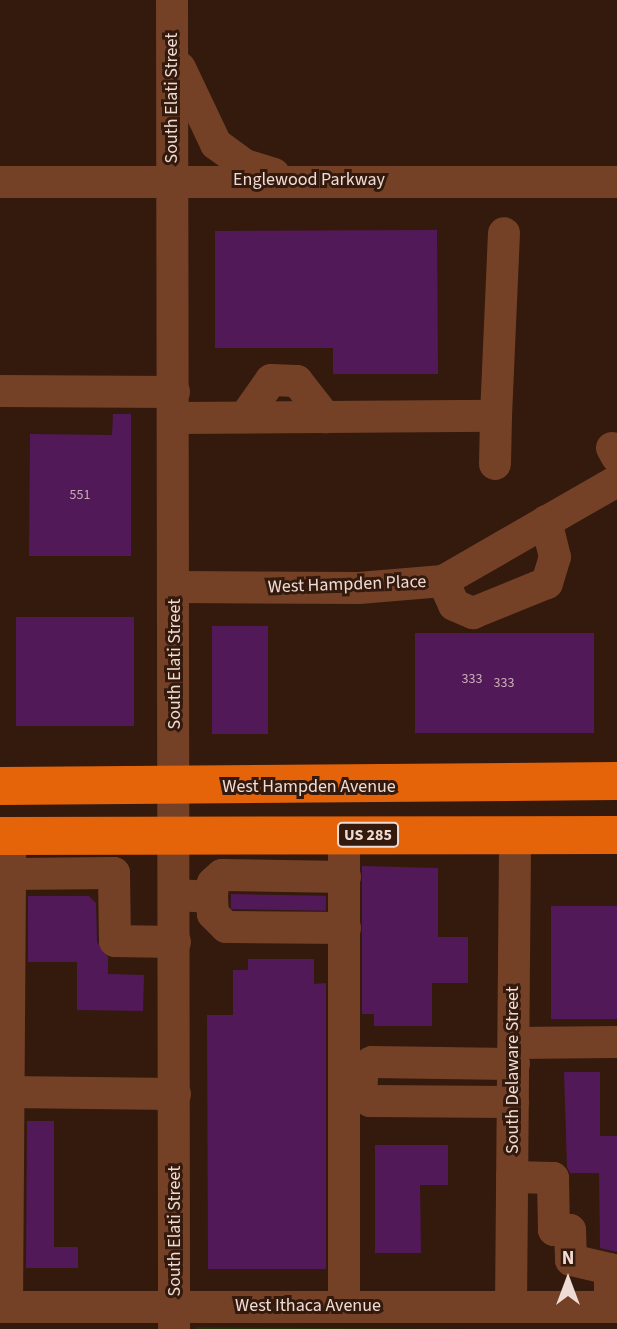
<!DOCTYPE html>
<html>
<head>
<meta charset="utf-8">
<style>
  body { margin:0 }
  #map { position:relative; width:617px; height:1329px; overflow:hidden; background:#34190d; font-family:"Source Sans 3",sans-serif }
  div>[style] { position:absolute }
  .green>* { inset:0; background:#243100 }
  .building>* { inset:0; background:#521958; transform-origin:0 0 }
  .minor>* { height:32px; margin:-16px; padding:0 16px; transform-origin:16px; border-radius:16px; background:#744127 }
  .highway>* { height:38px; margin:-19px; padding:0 19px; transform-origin:19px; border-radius:19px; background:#e56409 }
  span { translate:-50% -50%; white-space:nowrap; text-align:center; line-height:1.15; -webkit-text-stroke:6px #34190d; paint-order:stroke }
  .number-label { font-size:14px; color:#c8abb5 }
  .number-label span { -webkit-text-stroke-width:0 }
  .shield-label span { padding:2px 5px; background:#34190d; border:2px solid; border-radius:5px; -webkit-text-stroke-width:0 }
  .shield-label { font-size:16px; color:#efdcd4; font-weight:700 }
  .street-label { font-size:18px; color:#efdcd4 }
  .north { position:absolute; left:533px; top:1245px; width:70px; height:70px; -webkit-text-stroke:5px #34190d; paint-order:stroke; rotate:0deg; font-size:19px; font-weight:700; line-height:28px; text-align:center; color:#efdcd4 }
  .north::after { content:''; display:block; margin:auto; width:24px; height:32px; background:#efdcd4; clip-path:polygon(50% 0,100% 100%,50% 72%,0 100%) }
</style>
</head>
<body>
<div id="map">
  <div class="green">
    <div style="clip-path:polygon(197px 1327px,464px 1329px,197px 1329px)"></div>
  </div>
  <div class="building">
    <div style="clip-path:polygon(437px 230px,438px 374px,333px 374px,333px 348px,215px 348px,215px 231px)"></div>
    <div style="clip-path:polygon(113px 414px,131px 414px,131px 556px,29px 556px,30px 434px,112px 435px)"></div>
    <div style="left:16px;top:617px;width:118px;height:109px"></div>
    <div style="left:212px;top:626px;width:56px;height:108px"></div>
    <div style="left:415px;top:633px;width:179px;height:100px"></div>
    <div style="clip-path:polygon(362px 866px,438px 868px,438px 937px,468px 937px,468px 983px,432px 983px,432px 1026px,374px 1026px,374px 1014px,362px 1014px)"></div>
    <div style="left:231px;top:894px;width:95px;height:15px;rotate:1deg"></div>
    <div style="clip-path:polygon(28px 896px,89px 896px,96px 903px,97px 942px,108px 957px,108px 974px,144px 975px,143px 1011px,77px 1010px,77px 962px,28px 962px)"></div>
    <div style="left:551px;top:906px;width:66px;height:113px"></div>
    <div style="clip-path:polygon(248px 959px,314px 959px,314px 984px,326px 983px,326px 1269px,208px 1269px,207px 1015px,233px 1015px,233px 970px,248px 970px)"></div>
    <div style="clip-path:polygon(564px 1072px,600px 1072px,600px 1136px,617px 1136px,617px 1252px,600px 1248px,599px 1173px,570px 1173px,567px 1167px)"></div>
    <div style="clip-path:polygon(27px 1121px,54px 1121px,54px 1247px,78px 1247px,78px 1268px,26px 1268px)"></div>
    <div style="clip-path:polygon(375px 1145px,448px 1145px,448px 1185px,420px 1185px,421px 1253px,375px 1253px)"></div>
  </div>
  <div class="minor">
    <div style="left:172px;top:0;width:1329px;rotate:89.91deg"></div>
    <div style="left:180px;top:68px;width:84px;rotate:64.7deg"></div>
    <div style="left:216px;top:144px;width:36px;rotate:36deg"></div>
    <div style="left:245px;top:165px;width:30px;rotate:17deg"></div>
    <div style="left:0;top:182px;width:617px"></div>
    <div style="left:0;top:391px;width:174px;rotate:0.3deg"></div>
    <div style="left:245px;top:417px;width:45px;rotate:-54.9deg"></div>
    <div style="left:271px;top:380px;width:26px;rotate:2deg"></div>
    <div style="left:297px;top:381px;width:46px;rotate:52.1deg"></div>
    <div style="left:174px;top:418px;width:322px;rotate:-0.4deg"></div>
    <div style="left:496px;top:416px;width:183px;rotate:-87.5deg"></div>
    <div style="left:612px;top:448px;width:10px;rotate:61deg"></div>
    <div style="left:495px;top:464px;width:48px;rotate:-88.8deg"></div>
    <div style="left:443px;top:581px;width:26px;rotate:65deg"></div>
    <div style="left:454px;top:605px;width:21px;rotate:23deg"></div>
    <div style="left:473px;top:613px;width:80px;rotate:-22.1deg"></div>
    <div style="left:547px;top:583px;width:27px;rotate:-73deg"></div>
    <div style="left:555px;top:557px;width:37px;rotate:-104deg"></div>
    <div style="left:175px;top:587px;width:184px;rotate:0.3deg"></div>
    <div style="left:359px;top:588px;width:84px;rotate:-4.8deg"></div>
    <div style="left:443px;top:581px;width:201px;rotate:-29.9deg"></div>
    <div style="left:10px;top:874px;width:104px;rotate:-0.6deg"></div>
    <div style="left:114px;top:873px;width:68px;rotate:89.2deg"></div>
    <div style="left:115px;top:941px;width:60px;rotate:1deg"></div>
    <div style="left:175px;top:895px;width:37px;rotate:3deg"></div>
    <div style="left:212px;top:897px;width:17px;rotate:87deg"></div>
    <div style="left:213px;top:914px;width:18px;rotate:45deg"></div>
    <div style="left:226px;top:927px;width:119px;rotate:0.5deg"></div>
    <div style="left:212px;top:897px;width:14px;rotate:-86deg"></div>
    <div style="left:213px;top:883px;width:12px;rotate:-42deg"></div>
    <div style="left:222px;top:875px;width:123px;rotate:0.9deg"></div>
    <div style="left:514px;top:1043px;width:103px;rotate:-0.6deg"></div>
    <div style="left:8px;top:1092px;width:167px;rotate:0.7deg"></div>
    <div style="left:513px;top:1102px;width:143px;rotate:-179.6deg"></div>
    <div style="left:370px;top:1101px;width:12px;rotate:-138deg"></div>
    <div style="left:361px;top:1093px;width:26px;rotate:-86deg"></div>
    <div style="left:363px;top:1067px;width:10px;rotate:-29deg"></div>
    <div style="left:372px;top:1062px;width:142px;rotate:0.8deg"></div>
    <div style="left:512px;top:1177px;width:41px;rotate:1.4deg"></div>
    <div style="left:553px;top:1178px;width:52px;rotate:88.9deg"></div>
    <div style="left:554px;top:1230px;width:16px"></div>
    <div style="left:570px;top:1230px;width:30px;rotate:88deg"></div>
    <div style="left:571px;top:1260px;width:40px;rotate:13deg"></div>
    <div style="left:610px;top:1269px;width:38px;rotate:90deg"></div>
    <div style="left:344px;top:1306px;width:471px;rotate:-90deg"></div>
    <div style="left:511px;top:1306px;width:471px;rotate:-89.5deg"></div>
    <div style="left:0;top:1307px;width:617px"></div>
    <div style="left:7px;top:1307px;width:471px;rotate:-89.6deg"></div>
  </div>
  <div class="highway">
    <div style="left:0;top:786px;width:617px;rotate:-0.46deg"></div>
    <div style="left:0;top:836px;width:617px;rotate:-0.09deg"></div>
  </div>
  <div class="number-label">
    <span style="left:80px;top:495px">551</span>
    <span style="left:472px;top:679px">333</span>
    <span style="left:504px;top:683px">333</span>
  </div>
  <div class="shield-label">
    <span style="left:368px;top:835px">US 285</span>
  </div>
  <div class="street-label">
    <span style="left:172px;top:98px;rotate:-90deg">South Elati Street</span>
    <span style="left:309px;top:180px">Englewood Parkway</span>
    <span style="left:347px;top:585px;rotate:-2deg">West Hampden Place</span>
    <span style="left:175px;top:664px;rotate:-90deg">South Elati Street</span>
    <span style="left:309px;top:787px">West Hampden Avenue</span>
    <span style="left:513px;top:1070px;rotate:-90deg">South Delaware Street</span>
    <span style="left:175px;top:1231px;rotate:-90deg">South Elati Street</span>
    <span style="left:308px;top:1306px">West Ithaca Avenue</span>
  </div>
  <div class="north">N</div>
</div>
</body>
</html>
